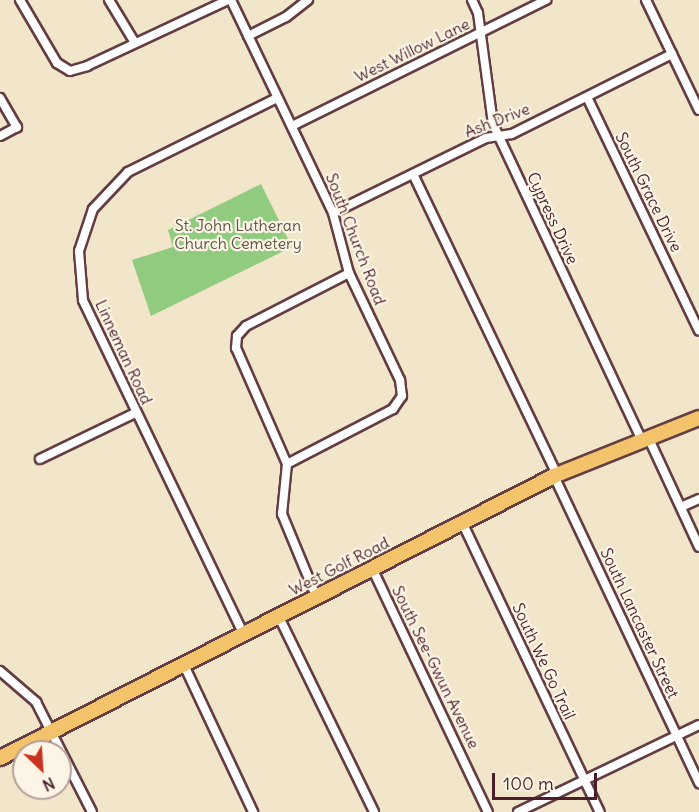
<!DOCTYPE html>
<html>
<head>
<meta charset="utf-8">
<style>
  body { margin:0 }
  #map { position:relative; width:699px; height:812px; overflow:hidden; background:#f1e6c9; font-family:Delius,sans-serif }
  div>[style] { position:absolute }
  .green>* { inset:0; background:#90cb7f }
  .roads { filter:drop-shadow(2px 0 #633d43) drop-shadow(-2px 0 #633d43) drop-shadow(0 2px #633d43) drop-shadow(0 -2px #633d43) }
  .minor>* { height:8px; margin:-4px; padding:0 4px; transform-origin:4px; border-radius:4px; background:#fff }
  .primary>* { height:14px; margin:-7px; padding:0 7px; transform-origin:7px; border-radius:7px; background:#f2c36a }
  span { translate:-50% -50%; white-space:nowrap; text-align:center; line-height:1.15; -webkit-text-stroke:4.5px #fcf5e5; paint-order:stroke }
  .street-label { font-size:16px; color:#4a1f2b }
  .park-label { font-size:16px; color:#5f5344 }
  .north { position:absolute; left:12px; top:740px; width:60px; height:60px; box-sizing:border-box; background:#fcf5e5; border:2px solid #b59f9b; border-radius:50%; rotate:155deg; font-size:16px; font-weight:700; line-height:24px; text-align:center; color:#4a1f2b }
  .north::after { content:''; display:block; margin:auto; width:21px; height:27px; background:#c8321e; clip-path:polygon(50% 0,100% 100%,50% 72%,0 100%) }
  .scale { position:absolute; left:492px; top:773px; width:105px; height:27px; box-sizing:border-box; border:3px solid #4a1f2b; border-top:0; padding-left:8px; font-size:18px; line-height:21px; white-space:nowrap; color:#4a1f2b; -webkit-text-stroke:4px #fcf5e5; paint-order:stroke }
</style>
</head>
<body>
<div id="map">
  <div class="green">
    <div style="clip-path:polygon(261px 184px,292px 247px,151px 316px,132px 260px,173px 247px,168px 230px)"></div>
  </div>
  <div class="roads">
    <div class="minor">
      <div style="left:20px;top:0;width:73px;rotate:59.6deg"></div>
      <div style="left:57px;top:63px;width:15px;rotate:32deg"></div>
      <div style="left:70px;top:71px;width:18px;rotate:-16deg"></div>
      <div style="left:87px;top:66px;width:156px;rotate:-25.1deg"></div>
      <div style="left:109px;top:0;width:50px;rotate:58.8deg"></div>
      <div style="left:231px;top:0;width:236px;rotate:64.4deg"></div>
      <div style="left:333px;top:213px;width:62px;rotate:75.1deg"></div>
      <div style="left:349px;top:273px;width:119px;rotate:64.5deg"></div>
      <div style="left:400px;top:380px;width:16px;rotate:83deg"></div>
      <div style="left:402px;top:396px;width:16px;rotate:125deg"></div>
      <div style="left:393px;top:409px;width:119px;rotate:152.6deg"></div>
      <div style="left:472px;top:0;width:14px;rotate:65deg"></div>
      <div style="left:478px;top:13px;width:112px;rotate:82.3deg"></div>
      <div style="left:493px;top:124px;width:348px;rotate:64.8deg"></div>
      <div style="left:646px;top:0;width:122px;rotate:64.3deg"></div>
      <div style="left:248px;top:36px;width:42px;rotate:-26.6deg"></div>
      <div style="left:286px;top:17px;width:28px;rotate:-38deg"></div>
      <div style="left:587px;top:97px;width:259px;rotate:64.4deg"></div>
      <div style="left:0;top:98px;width:34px;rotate:60deg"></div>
      <div style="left:17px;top:127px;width:19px;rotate:152deg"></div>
      <div style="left:292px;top:126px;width:284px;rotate:-26.4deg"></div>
      <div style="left:413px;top:174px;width:334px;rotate:64.4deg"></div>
      <div style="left:333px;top:213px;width:170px;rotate:-26.1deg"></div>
      <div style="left:486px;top:138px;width:26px;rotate:-9deg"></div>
      <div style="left:512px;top:134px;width:179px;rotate:-26.6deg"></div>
      <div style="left:648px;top:437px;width:121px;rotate:65.1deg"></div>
      <div style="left:40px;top:459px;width:106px;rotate:-25.8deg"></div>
      <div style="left:554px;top:476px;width:340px;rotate:64.7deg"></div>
      <div style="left:681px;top:507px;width:20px;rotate:-24deg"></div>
      <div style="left:462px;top:522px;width:321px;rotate:64.6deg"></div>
      <div style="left:372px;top:568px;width:270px;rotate:64.6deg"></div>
      <div style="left:316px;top:596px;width:89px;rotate:-112.5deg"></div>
      <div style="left:282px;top:514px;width:50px;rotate:-84.3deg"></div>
      <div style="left:287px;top:464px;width:127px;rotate:-113.7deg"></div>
      <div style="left:236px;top:348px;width:12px;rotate:-85deg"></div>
      <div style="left:237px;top:336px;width:13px;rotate:-48deg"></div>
      <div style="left:246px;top:326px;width:116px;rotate:-27.2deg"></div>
      <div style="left:278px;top:615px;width:219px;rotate:64deg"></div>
      <div style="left:243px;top:633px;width:369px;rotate:-115.7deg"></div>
      <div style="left:83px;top:300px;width:49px;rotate:-94.7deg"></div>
      <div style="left:79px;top:251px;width:44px;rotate:-71.6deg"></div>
      <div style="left:93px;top:209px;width:51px;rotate:-46.6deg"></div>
      <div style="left:128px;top:172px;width:166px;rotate:-26.4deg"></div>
      <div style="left:183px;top:663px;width:165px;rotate:64.8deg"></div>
      <div style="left:0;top:671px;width:48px;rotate:40.7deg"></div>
      <div style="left:36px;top:702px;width:123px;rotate:63deg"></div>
      <div style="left:518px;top:812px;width:201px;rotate:-25.7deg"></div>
    </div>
    <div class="primary">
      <div style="left:0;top:758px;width:622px;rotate:-26.98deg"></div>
      <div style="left:554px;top:476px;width:156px;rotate:-21.8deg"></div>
    </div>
  </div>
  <div class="street-label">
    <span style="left:412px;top:50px;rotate:-26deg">West Willow Lane</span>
    <span style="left:497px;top:120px;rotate:-21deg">Ash Drive</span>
    <span style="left:649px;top:192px;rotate:64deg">South Grace Drive</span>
    <span style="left:553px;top:218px;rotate:65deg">Cypress Drive</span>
    <span style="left:356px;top:239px;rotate:69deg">South Church Road</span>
    <span style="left:124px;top:352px;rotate:65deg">Linneman Road</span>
    <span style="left:339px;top:566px;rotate:-27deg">West Golf Road</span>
    <span style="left:640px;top:623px;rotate:65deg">South Lancaster Street</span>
    <span style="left:544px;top:661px;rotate:65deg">South We Go Trail</span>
    <span style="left:436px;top:667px;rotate:64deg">South See-Gwun Avenue</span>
  </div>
  <div class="park-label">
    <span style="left:238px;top:234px">St. John Lutheran<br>Church Cemetery</span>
  </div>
  <div class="north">N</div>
  <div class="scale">100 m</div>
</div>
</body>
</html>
